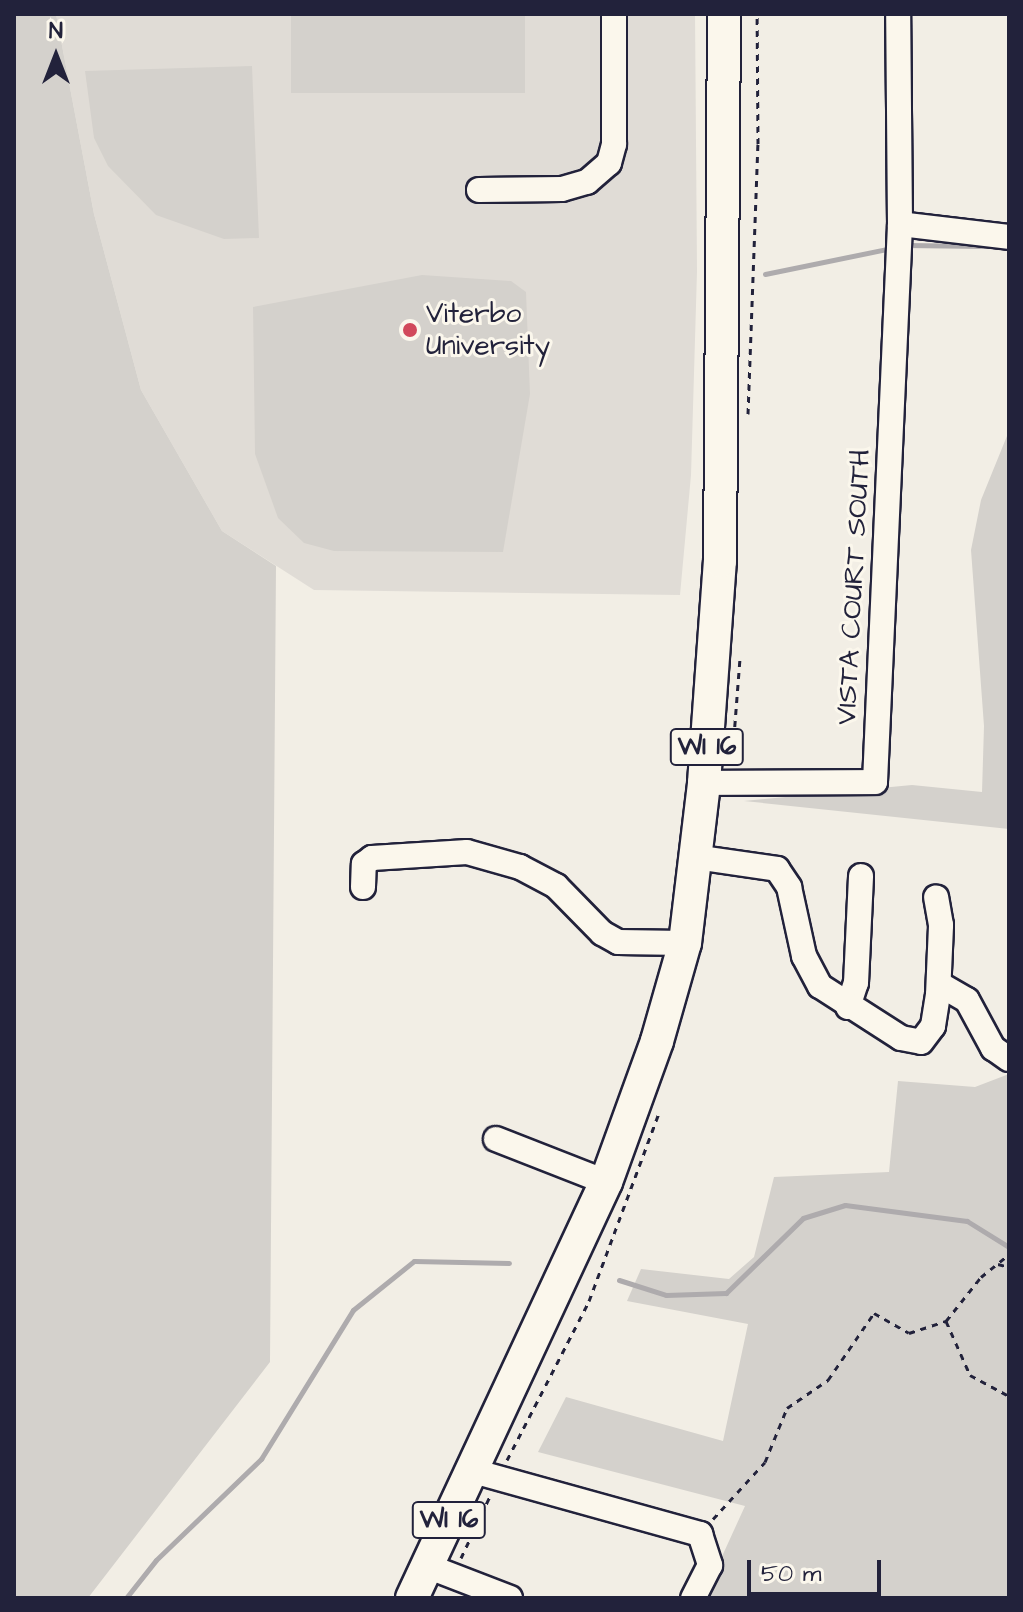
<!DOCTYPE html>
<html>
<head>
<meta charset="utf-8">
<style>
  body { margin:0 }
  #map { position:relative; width:1023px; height:1612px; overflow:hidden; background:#f2eee5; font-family:"Architects Daughter",sans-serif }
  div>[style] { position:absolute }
  .built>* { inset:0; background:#e0dcd6 }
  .green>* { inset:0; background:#d4d1cc; transform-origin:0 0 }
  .stream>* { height:5px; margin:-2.5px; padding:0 2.5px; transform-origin:2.5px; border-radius:2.5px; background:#aeabad }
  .path>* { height:3px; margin-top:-1.5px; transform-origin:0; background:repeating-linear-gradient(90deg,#22223b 0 6px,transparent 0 12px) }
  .roads { filter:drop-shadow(2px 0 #22223b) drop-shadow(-2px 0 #22223b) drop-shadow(0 2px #22223b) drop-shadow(0 -2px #22223b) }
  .minor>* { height:24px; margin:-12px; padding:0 12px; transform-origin:12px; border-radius:12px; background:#fbf7ec }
  .major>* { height:32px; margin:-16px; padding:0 16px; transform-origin:16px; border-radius:16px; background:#fbf7ec }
  .dots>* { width:22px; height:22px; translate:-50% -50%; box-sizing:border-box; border:4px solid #fbf7ec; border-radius:50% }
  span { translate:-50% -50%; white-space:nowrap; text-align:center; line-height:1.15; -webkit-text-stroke:6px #fbf7ec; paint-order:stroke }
  .shield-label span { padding:2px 6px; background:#fbf7ec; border:2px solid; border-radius:6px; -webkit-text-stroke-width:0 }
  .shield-label { font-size:26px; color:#22223b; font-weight:700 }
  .poi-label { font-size:28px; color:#22223b }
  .left { translate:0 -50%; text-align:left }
  .street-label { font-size:28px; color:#22223b }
  .frame { position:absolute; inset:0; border:16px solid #22223b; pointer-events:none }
  .north { position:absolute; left:16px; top:16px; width:80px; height:80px; -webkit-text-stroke:6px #fbf7ec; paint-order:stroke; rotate:0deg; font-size:22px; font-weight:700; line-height:32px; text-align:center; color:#22223b }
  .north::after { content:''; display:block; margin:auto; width:28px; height:36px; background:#22223b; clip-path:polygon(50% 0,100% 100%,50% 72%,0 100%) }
  .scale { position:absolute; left:747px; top:1560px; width:134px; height:36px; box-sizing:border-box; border:4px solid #22223b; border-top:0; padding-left:10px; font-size:24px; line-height:28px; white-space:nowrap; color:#22223b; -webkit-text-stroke:6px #fbf7ec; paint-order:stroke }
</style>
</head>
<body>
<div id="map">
  <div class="built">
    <div style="clip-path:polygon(56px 14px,695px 14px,697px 271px,691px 475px,680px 595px,314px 590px,222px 531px,141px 390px,94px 214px)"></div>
  </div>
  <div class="green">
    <div style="clip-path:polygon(14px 14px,56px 14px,94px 214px,141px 390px,222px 531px,276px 566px,270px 1362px,88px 1598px,14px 1598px)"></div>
    <div style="left:291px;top:14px;width:234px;height:79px"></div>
    <div style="clip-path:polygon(252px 66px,259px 238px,224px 239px,156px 215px,108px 166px,94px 138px,85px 71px)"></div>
    <div style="clip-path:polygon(422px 275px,511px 281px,526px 292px,530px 394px,503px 552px,334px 551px,304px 543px,278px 518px,255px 454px,253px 307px)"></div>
    <div style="clip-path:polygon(1009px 431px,1009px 829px,744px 801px,912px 785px,982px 792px,984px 726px,971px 550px,981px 500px)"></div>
    <div style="clip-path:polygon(1009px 1074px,1009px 1598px,703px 1598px,745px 1506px,538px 1452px,566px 1397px,723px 1441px,748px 1324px,627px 1301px,641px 1269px,729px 1279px,754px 1257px,774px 1177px,889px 1172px,898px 1081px,975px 1087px)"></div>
  </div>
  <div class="stream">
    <div style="left:906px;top:245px;width:78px;rotate:0.7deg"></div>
    <div style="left:765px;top:274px;width:130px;rotate:-11.6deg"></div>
    <div style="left:619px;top:1280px;width:49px;rotate:17.7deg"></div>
    <div style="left:666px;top:1295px;width:60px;rotate:-1.9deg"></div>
    <div style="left:726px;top:1293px;width:107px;rotate:-44.2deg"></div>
    <div style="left:803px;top:1218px;width:44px;rotate:-17.2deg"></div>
    <div style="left:845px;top:1205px;width:123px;rotate:7.5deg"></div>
    <div style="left:967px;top:1221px;width:49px;rotate:31.8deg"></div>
    <div style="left:126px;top:1598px;width:48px;rotate:-51.7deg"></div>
    <div style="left:156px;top:1560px;width:146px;rotate:-43.9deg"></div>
    <div style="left:261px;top:1459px;width:175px;rotate:-58.3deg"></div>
    <div style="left:353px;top:1310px;width:78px;rotate:-38.8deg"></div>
    <div style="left:414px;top:1261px;width:95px;rotate:1.2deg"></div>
  </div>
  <div class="path">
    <div style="left:748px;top:414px;width:270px;rotate:-87.9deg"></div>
    <div style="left:758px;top:144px;width:130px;rotate:-90.4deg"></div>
    <div style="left:732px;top:762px;width:105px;rotate:-85.6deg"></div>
    <div style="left:998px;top:1264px;width:11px;rotate:15deg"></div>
    <div style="left:946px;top:1321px;width:59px;rotate:66deg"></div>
    <div style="left:970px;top:1375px;width:44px;rotate:28.3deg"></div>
    <div style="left:507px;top:1460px;width:179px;rotate:-62.7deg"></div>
    <div style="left:589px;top:1301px;width:201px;rotate:-69.6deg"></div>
    <div style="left:713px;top:1519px;width:77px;rotate:-47.6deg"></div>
    <div style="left:765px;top:1462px;width:58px;rotate:-67.8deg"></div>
    <div style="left:787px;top:1408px;width:50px;rotate:-34.3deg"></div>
    <div style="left:828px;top:1380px;width:81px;rotate:-55.5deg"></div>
    <div style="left:874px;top:1313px;width:40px;rotate:29.7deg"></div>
    <div style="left:909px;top:1333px;width:39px;rotate:-18deg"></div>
    <div style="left:946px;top:1321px;width:56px;rotate:-51.5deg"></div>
    <div style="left:981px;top:1277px;width:36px;rotate:-39deg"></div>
    <div style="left:461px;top:1558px;width:68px;rotate:-64.9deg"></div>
  </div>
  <div class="roads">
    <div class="minor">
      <div style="left:479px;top:190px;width:83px;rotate:-0.7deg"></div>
      <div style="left:562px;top:189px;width:26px;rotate:-16deg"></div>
      <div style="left:587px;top:182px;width:29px;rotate:-41deg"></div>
      <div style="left:609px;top:163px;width:20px;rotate:-75deg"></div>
      <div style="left:614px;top:144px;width:130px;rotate:-90deg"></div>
      <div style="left:900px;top:224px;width:110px;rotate:6.8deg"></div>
      <div style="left:704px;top:783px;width:171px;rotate:-0.3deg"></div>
      <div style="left:875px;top:782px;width:559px;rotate:-87.43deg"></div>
      <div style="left:900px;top:224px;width:210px;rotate:-90.5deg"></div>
      <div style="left:695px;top:857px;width:83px;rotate:8.3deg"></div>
      <div style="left:777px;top:869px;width:22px;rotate:56deg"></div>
      <div style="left:789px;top:887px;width:71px;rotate:77.7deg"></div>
      <div style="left:804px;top:956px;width:34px;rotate:62deg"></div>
      <div style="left:820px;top:986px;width:96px;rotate:32.7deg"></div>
      <div style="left:901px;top:1038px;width:20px;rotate:11deg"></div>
      <div style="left:921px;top:1042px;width:20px;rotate:-53deg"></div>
      <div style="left:933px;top:1026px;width:31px;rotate:-81deg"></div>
      <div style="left:938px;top:995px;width:70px;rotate:-87.5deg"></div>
      <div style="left:941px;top:925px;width:28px;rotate:-100deg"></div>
      <div style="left:363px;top:887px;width:23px;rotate:-88deg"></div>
      <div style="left:364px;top:864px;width:10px;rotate:-37deg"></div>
      <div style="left:372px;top:858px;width:95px;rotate:-3.6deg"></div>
      <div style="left:467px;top:852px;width:55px;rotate:15.8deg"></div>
      <div style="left:520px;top:867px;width:41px;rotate:27.8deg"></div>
      <div style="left:556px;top:886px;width:66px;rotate:45.6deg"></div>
      <div style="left:602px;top:933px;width:18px;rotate:29deg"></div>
      <div style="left:618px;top:942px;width:67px;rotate:0.9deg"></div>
      <div style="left:939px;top:984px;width:32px;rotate:30deg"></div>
      <div style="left:967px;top:1000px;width:55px;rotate:61.6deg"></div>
      <div style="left:993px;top:1048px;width:19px;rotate:35deg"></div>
      <div style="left:848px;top:1007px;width:25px;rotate:-72deg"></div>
      <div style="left:856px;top:983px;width:107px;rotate:-87.3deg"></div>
      <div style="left:496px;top:1139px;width:118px;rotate:21.4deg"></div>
      <div style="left:473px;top:1471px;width:236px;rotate:15.5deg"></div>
      <div style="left:700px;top:1534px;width:33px;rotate:72deg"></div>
      <div style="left:710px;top:1565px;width:37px;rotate:117deg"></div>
      <div style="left:427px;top:1566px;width:89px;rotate:21.1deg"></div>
    </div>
    <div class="major">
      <div style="left:412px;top:1598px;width:459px;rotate:-65deg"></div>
      <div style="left:606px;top:1182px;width:150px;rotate:-70.1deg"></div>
      <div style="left:657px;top:1041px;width:102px;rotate:-74.1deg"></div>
      <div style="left:685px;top:943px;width:161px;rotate:-83.2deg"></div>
      <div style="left:704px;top:783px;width:223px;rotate:-85.9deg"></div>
      <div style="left:720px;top:561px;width:547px;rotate:-89.58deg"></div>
    </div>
  </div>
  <div class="dots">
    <div style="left:410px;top:330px;background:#d1495b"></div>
  </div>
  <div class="shield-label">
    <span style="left:707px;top:747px">WI 16</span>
    <span style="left:449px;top:1520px">WI 16</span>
  </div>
  <div class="poi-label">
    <span class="left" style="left:426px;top:330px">Viterbo<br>University</span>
  </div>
  <div class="street-label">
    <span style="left:854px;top:587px;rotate:-87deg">VISTA COURT SOUTH</span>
  </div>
  <div class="frame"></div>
  <div class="north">N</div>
  <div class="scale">50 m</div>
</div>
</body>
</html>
